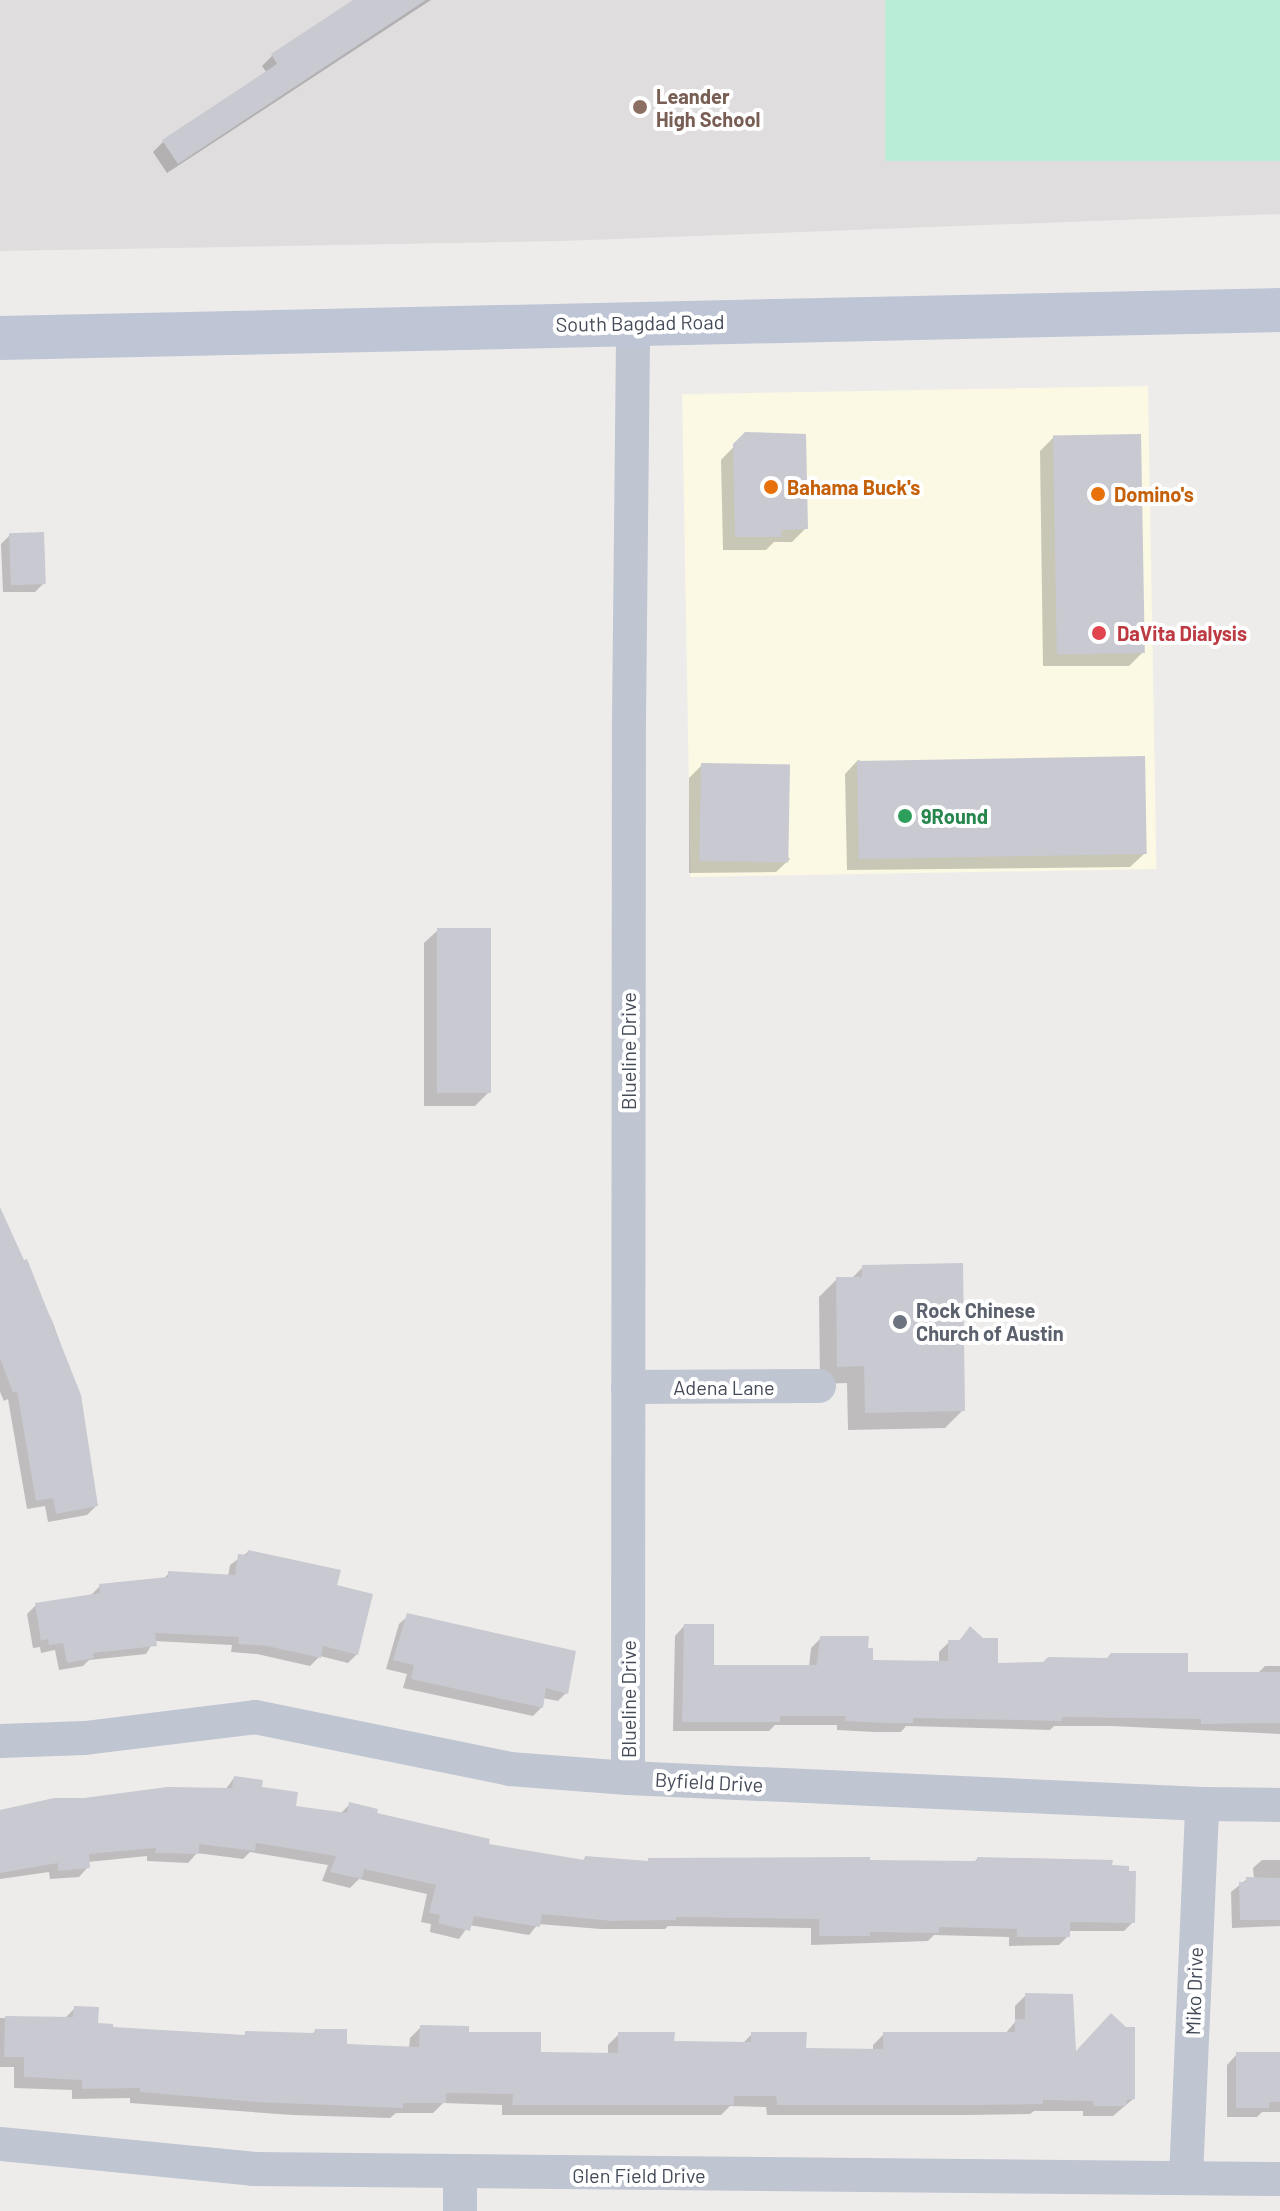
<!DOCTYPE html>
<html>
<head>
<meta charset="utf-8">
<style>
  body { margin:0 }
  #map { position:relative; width:1280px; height:2211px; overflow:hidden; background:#eeeceb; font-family:Barlow,sans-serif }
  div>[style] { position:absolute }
  .commercial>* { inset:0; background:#fbf8e3; transform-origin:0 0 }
  .education>* { inset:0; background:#dfdddd }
  .green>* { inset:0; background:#b9edd7; transform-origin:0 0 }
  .shadow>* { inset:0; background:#0003 }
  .building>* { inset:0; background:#c8c9d1; transform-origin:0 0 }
  .street>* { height:34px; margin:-17px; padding:0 17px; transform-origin:17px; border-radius:17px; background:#bfc5d1 }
  .secondary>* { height:44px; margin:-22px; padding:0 22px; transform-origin:22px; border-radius:22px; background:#bec5d5 }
  .dots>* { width:22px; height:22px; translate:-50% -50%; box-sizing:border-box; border:4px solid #fff; border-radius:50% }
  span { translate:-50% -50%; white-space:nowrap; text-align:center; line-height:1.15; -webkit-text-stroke:8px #fff; paint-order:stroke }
  .education-label { font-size:20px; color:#785e54; font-weight:700 }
  .left { translate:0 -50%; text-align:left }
  .street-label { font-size:20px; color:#444b58 }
  .food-label { font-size:20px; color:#c56008; font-weight:700 }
  .health-label { font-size:20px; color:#be3a42; font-weight:700 }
  .leisure-label { font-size:20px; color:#27864d; font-weight:700 }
  .worship-label { font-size:20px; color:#5b616d; font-weight:700 }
</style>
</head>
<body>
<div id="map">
  <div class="commercial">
    <div style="left:1148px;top:386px;width:483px;height:466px;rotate:89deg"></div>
  </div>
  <div class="education">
    <div style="clip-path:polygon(0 0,1280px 0,1280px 214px,561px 241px,0 251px)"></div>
  </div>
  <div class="green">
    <div style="left:885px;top:0;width:395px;height:161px"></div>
  </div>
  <div class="shadow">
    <div style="clip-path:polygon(380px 0,431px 0,167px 173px,153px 152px,164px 141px,267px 73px,262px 66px,272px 56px)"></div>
    <div style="clip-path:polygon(746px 434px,806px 528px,792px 542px,774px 542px,766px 550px,723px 550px,721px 460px)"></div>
    <div style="clip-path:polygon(1054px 437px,1142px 653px,1129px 666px,1043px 666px,1040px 451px)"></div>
    <div style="clip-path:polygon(10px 535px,44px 583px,35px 592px,3px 592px,1px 544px)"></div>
    <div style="clip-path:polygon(858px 760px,1144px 854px,1130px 867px,847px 870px,845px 774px)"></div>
    <div style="clip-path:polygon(702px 765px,790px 859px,776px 872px,689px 873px,689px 778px)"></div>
    <div style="clip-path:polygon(438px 930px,489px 1092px,475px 1106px,424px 1106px,424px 943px)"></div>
    <div style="clip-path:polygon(0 1211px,53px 1323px,79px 1396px,96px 1506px,87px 1515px,48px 1522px,45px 1506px,27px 1509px,8px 1399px,4px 1401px,0 1392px)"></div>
    <div style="clip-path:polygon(863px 1267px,963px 1410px,945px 1428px,848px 1430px,847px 1383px,820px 1384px,819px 1297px,837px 1279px,851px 1279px)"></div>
    <div style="clip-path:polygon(248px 1552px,335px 1587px,357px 1654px,348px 1663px,320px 1656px,310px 1666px,257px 1654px,231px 1652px,232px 1645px,154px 1641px,146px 1654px,89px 1660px,83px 1666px,59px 1670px,55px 1650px,41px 1653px,40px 1647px,33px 1648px,27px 1614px,36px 1605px,91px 1595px,100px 1586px,163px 1580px,169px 1573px,228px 1577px,230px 1565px)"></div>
    <div style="clip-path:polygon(408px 1616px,566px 1693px,558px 1701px,543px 1698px,541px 1708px,533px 1716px,403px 1688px,407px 1674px,386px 1669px,399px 1624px)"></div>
    <div style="clip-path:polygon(684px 1626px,712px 1667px,809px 1667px,811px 1648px,821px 1638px,866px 1650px,871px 1662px,939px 1663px,939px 1652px,949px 1642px,958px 1642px,970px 1629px,996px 1665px,1186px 1674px,1257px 1674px,1265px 1666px,1280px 1666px,1280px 1734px,1112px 1726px,1054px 1726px,1050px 1730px,906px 1726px,901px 1732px,875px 1732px,837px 1730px,837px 1725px,775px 1725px,769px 1731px,673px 1731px,675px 1636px)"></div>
    <div style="clip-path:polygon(234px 1778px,294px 1808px,340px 1814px,350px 1804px,375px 1815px,487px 1846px,582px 1861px,585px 1858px,646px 1863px,974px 1862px,977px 1859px,1133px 1922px,1124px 1931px,1068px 1931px,1068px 1936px,1059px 1945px,1009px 1946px,1009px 1937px,934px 1935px,928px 1941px,811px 1945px,811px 1928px,668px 1926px,665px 1929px,601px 1929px,538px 1924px,529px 1935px,469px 1925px,459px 1939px,430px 1932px,431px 1924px,421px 1922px,427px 1894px,359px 1879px,350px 1888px,322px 1881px,328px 1865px,250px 1852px,243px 1859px,197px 1853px,188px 1863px,147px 1861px,147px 1856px,88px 1862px,88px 1867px,79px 1877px,50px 1879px,49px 1872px,0 1879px,0 1811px,225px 1790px)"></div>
    <div style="clip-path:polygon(1262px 1860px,1280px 1860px,1280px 1926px,1232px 1928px,1231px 1892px,1247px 1879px,1254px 1879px,1253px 1868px)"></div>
    <div style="clip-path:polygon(1026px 1995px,1074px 2055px,1133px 2099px,1113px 2116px,1083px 2116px,1083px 2111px,1034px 2111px,1030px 2114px,965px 2115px,767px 2115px,766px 2107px,730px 2106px,721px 2115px,502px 2115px,502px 2105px,443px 2103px,433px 2113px,396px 2113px,390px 2118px,292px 2115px,130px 2103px,130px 2098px,72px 2099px,72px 2090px,14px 2088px,14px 2067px,0 2067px,0 2018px,64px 2019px,75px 2008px,96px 2025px,110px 2029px,243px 2037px,246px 2033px,311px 2035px,315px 2031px,345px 2046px,409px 2048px,410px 2038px,421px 2027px,467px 2034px,539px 2054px,608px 2054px,608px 2045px,619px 2034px,672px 2043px,742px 2044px,752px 2034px,804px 2050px,873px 2051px,873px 2045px,884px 2034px,1005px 2034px,1015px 2022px,1015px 2006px)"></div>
    <div style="clip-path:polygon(1237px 2054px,1280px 2054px,1280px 2112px,1262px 2112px,1257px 2117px,1227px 2117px,1227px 2065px)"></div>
  </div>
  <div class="building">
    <div style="clip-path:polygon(353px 0,426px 0,178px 164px,162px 140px,277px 64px,271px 54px)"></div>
    <div style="clip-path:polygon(745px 432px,806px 434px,808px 529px,782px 530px,782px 537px,735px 537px,733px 444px)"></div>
    <div style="left:1141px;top:434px;width:219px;height:88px;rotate:89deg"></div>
    <div style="left:44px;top:532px;width:52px;height:35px;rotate:88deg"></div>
    <div style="left:1145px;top:756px;width:98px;height:288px;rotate:89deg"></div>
    <div style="left:701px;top:763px;width:89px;height:98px;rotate:1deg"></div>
    <div style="left:437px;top:928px;width:54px;height:165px"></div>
    <div style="clip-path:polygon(0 1207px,24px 1260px,27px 1259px,81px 1395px,98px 1506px,56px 1514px,53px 1498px,36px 1501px,17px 1391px,13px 1393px,0 1358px)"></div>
    <div style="clip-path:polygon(963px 1263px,965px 1411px,865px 1413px,864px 1366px,837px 1367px,836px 1277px,862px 1277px,862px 1265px)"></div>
    <div style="clip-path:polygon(248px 1550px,341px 1570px,337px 1585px,373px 1594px,358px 1655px,323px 1646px,321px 1658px,267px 1646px,238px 1644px,239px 1637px,155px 1633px,157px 1646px,93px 1653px,94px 1658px,67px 1663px,63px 1643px,49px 1645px,48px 1639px,41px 1641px,35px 1603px,100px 1593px,99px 1584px,168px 1577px,168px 1571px,235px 1575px,238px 1554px,247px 1555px)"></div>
    <div style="clip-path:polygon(407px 1613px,576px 1651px,568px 1694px,546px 1688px,543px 1708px,411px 1679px,414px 1665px,393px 1660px)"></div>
    <div style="clip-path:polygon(684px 1624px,714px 1624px,714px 1665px,817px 1665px,820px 1636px,869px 1636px,868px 1648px,873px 1648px,873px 1660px,948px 1661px,948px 1640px,960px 1640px,970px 1626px,983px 1638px,998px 1638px,998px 1663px,1043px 1662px,1048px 1657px,1107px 1658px,1111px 1653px,1188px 1653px,1188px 1672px,1280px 1672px,1280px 1723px,1201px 1724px,1201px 1719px,1062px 1717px,1062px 1721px,913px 1718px,913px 1723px,886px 1723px,845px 1721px,846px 1716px,780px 1716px,780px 1722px,682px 1722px)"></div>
    <div style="clip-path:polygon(234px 1776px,263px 1780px,262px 1787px,298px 1792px,296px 1806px,347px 1813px,349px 1802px,378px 1809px,377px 1813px,490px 1839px,489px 1844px,584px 1860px,585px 1856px,648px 1861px,648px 1858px,870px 1857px,870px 1860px,977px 1861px,977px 1857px,1113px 1860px,1112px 1865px,1129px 1866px,1129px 1871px,1136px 1871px,1135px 1923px,1070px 1922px,1070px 1937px,1017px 1937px,1017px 1929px,939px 1927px,939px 1933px,870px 1932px,870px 1936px,819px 1936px,819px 1919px,676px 1917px,676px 1920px,612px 1921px,542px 1914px,540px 1927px,474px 1916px,470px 1931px,438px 1923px,440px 1915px,429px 1913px,436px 1885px,364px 1869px,362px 1879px,330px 1872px,336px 1856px,256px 1843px,255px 1851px,199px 1844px,199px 1854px,155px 1853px,156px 1848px,89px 1854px,90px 1868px,58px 1871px,58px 1863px,0 1873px,0 1810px,54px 1798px,84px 1798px,167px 1787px,232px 1788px)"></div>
    <div style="clip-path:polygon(1246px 1877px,1280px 1878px,1280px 1920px,1240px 1920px,1239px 1882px,1246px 1882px)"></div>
    <div style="clip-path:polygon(1025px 1993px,1073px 1994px,1076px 2051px,1111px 2013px,1126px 2027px,1135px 2027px,1135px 2099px,1127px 2100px,1126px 2106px,1094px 2106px,1093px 2101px,1043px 2100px,1043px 2104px,977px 2105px,777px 2105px,776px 2096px,734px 2096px,734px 2105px,512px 2105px,513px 2094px,446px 2093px,446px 2103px,403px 2103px,403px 2108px,376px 2107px,256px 2102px,140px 2092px,140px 2088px,82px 2089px,82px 2080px,24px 2077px,24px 2057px,4px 2057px,5px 2016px,73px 2017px,74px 2006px,99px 2007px,98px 2023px,113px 2024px,113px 2027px,245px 2035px,245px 2031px,314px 2033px,315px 2029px,347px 2029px,347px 2044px,419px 2047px,420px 2025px,469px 2026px,469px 2032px,541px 2032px,541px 2052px,618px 2053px,618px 2032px,675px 2032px,674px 2041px,751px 2042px,751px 2032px,807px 2032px,806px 2048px,883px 2049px,883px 2032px,1015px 2032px,1015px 2019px,1025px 2019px)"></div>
    <div style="clip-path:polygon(1236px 2052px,1280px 2052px,1280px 2102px,1269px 2102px,1269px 2108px,1236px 2108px)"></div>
  </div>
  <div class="street">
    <div style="left:628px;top:1387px;width:191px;rotate:-0.3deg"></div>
    <div style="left:0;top:1741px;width:85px;rotate:-2deg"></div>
    <div style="left:85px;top:1738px;width:171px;rotate:-7deg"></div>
    <div style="left:255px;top:1717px;width:260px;rotate:11.5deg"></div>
    <div style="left:510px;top:1769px;width:118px;rotate:4.4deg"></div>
    <div style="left:628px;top:1778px;width:575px;rotate:2.59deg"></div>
    <div style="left:1202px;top:1804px;width:78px;rotate:0.7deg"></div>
    <div style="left:628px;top:1778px;width:1058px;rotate:-89.95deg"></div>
    <div style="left:629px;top:720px;width:396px;rotate:-89.4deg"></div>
    <div style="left:0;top:2144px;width:254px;rotate:5.6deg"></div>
    <div style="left:253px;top:2169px;width:1027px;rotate:0.56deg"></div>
    <div style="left:1186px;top:2177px;width:373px;rotate:-87.5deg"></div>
    <div style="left:460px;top:2211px;width:37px;rotate:-90deg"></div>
  </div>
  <div class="secondary">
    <div style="left:0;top:338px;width:1280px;rotate:-1.25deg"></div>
  </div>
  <div class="dots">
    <div style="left:640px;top:107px;background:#8d6e63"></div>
    <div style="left:771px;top:487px;background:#e8710a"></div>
    <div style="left:1098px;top:494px;background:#e8710a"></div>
    <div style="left:1099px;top:633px;background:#e0444e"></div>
    <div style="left:905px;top:816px;background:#2e9e5b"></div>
    <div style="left:900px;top:1322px;background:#6b7280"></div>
  </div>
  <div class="education-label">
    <span class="left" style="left:656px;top:108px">Leander<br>High School</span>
  </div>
  <div class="street-label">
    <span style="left:640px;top:323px;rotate:-1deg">South Bagdad Road</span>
    <span style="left:628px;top:1051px;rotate:-90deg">Blueline Drive</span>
    <span style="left:724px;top:1387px">Adena Lane</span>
    <span style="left:628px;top:1699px;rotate:-90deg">Blueline Drive</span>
    <span style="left:709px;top:1782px;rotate:3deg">Byfield Drive</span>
    <span style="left:1194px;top:1991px;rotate:-88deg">Miko Drive</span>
    <span style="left:639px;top:2175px">Glen Field Drive</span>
  </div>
  <div class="food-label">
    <span class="left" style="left:787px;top:487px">Bahama Buck's</span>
    <span class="left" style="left:1114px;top:494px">Domino's</span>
  </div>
  <div class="health-label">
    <span class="left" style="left:1117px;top:633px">DaVita Dialysis</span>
  </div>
  <div class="leisure-label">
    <span class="left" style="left:921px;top:816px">9Round</span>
  </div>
  <div class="worship-label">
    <span class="left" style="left:916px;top:1322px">Rock Chinese<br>Church of Austin</span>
  </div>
</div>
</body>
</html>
